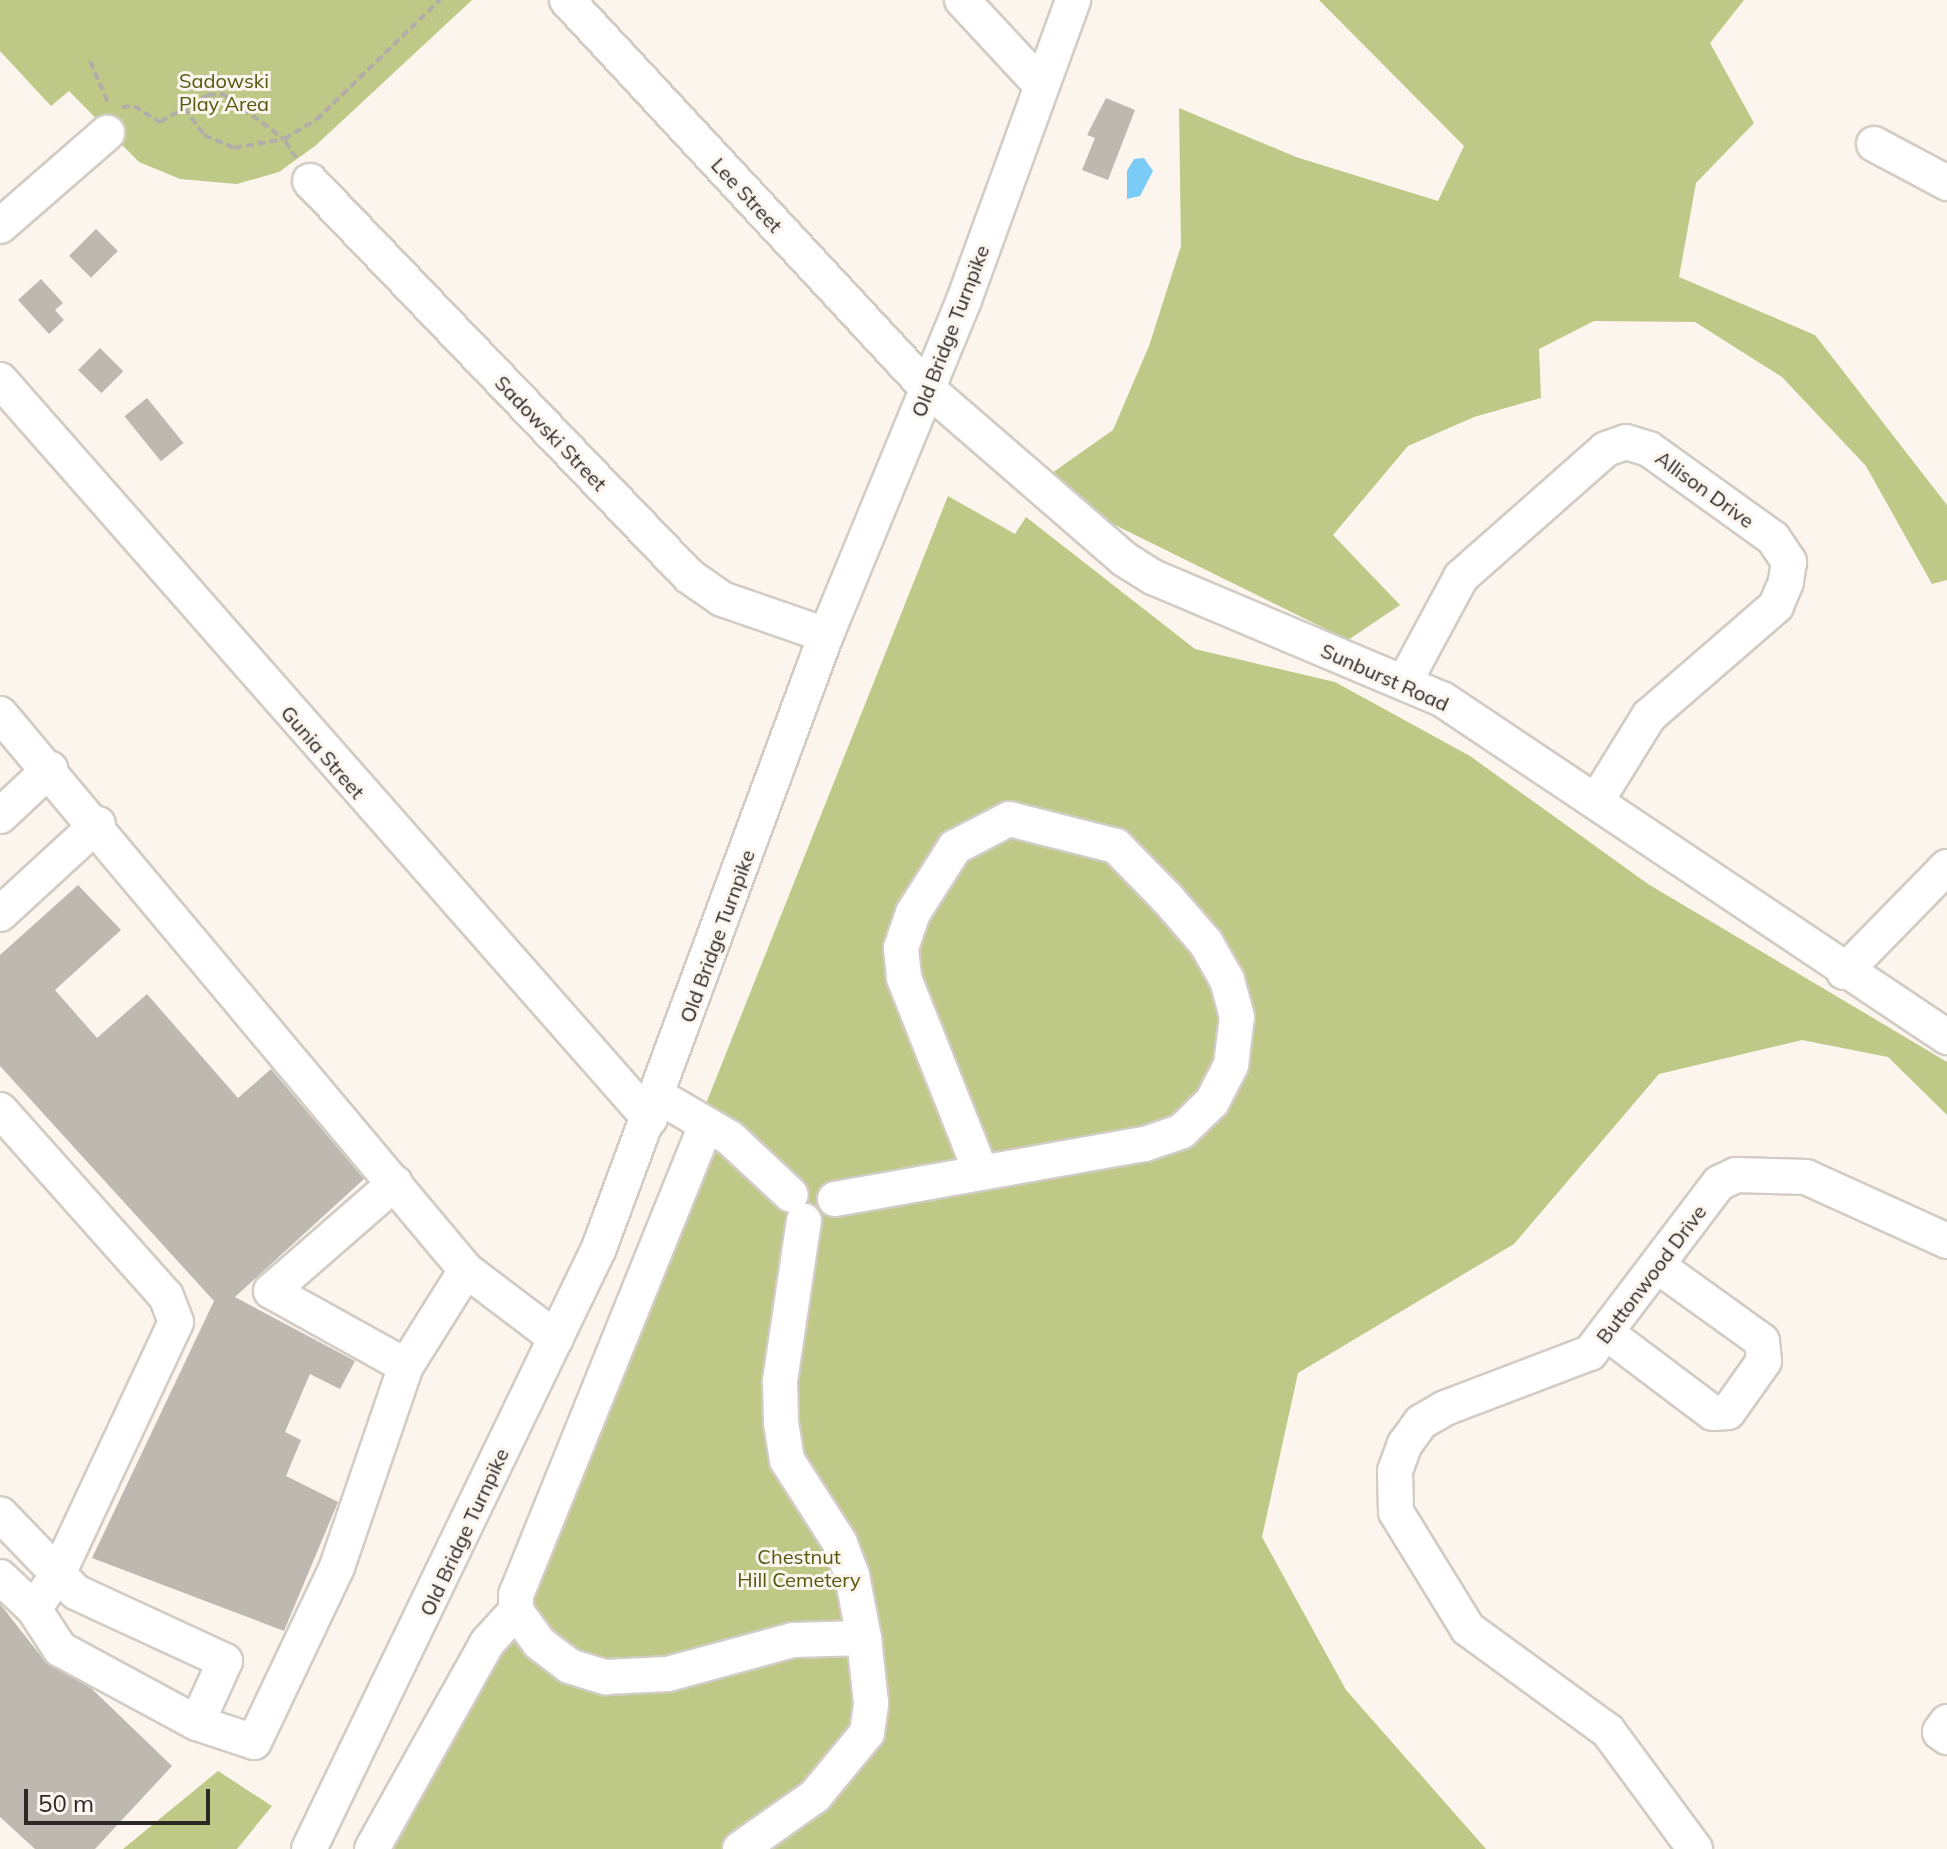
<!DOCTYPE html>
<html>
<head>
<meta charset="utf-8">
<style>
  body { margin:0 }
  #map { position:relative; width:1947px; height:1849px; overflow:hidden; background:#fbf5ee; font-family:Mulish,sans-serif }
  div>[style] { position:absolute }
  .green>* { inset:0; background:#bfc987 }
  .water>* { inset:0; background:#7accf6 }
  .building>* { inset:0; background:#bdb8b0; transform-origin:0 0 }
  .path>* { height:4px; margin-top:-2px; transform-origin:0; background:repeating-linear-gradient(90deg,#b2ada8 0 8px,transparent 0 12px) }
  .roads { filter:drop-shadow(2px 0 #d2ccc5) drop-shadow(-2px 0 #d2ccc5) drop-shadow(0 2px #d2ccc5) drop-shadow(0 -2px #d2ccc5) }
  .minor>* { height:34px; margin:-17px; padding:0 17px; transform-origin:17px; border-radius:17px; background:#fff }
  span { translate:-50% -50%; white-space:nowrap; text-align:center; line-height:1.15; -webkit-text-stroke:6px #fbf5ee; paint-order:stroke }
  .park-label { font-size:20px; color:#515910 }
  .street-label { font-size:20px; color:#2b2826 }
  .scale { position:absolute; left:24px; top:1789px; width:186px; height:36px; box-sizing:border-box; border:4px solid #2b2826; border-top:0; padding-left:10px; font-size:24px; line-height:28px; white-space:nowrap; color:#2b2826; -webkit-text-stroke:6px #fbf5ee; paint-order:stroke }
</style>
</head>
<body>
<div id="map">
  <div class="green">
    <div style="clip-path:polygon(0 0,472px 0,315px 146px,279px 172px,237px 184px,180px 179px,139px 162px,69px 91px,51px 106px,0 51px)"></div>
    <div style="clip-path:polygon(1319px 0,1744px 0,1710px 43px,1754px 123px,1696px 183px,1679px 277px,1815px 335px,1947px 505px,1947px 580px,1932px 584px,1866px 466px,1782px 377px,1695px 322px,1594px 321px,1539px 349px,1541px 398px,1474px 417px,1408px 446px,1333px 535px,1400px 605px,1348px 640px,1111px 523px,1052px 473px,1113px 430px,1149px 346px,1181px 246px,1179px 108px,1296px 157px,1438px 201px,1464px 146px)"></div>
    <div style="clip-path:polygon(948px 496px,1015px 534px,1026px 517px,1195px 649px,1335px 682px,1470px 756px,1648px 884px,1947px 1062px,1947px 1115px,1888px 1057px,1802px 1040px,1659px 1074px,1514px 1244px,1298px 1373px,1262px 1537px,1346px 1690px,1486px 1849px,365px 1849px,425px 1755px,533px 1538px)"></div>
    <div style="clip-path:polygon(218px 1771px,272px 1806px,237px 1849px,123px 1849px)"></div>
  </div>
  <div class="water">
    <div style="clip-path:polygon(1144px 158px,1153px 171px,1140px 196px,1127px 199px,1127px 171px,1134px 159px)"></div>
  </div>
  <div class="building">
    <div style="clip-path:polygon(1106px 98px,1135px 110px,1108px 180px,1082px 170px,1095px 138px,1087px 135px)"></div>
    <div style="left:96px;top:229px;width:31px;height:38px;rotate:45deg"></div>
    <div style="clip-path:polygon(41px 279px,63px 303px,55px 310px,64px 320px,49px 334px,18px 300px)"></div>
    <div style="left:100px;top:348px;width:33px;height:31px;rotate:45deg"></div>
    <div style="left:147px;top:398px;width:58px;height:29px;rotate:51deg"></div>
    <div style="clip-path:polygon(78px 885px,121px 930px,55px 990px,97px 1038px,147px 994px,238px 1098px,271px 1069px,364px 1179px,235px 1297px,355px 1361px,340px 1389px,310px 1374px,285px 1432px,301px 1440px,286px 1476px,338px 1502px,284px 1631px,92px 1558px,214px 1301px,0 1066px,0 955px)"></div>
    <div style="clip-path:polygon(0 1604px,44px 1660px,92px 1689px,172px 1766px,95px 1849px,35px 1849px,0 1817px)"></div>
  </div>
  <div class="path">
    <div style="left:90px;top:61px;width:48px;rotate:66.6deg"></div>
    <div style="left:122px;top:107px;width:12px;rotate:-5deg"></div>
    <div style="left:134px;top:106px;width:31px;rotate:32deg"></div>
    <div style="left:160px;top:122px;width:55px;rotate:-29.4deg"></div>
    <div style="left:208px;top:95px;width:15px;rotate:-4deg"></div>
    <div style="left:223px;top:94px;width:76px;rotate:36.4deg"></div>
    <div style="left:184px;top:108px;width:34px;rotate:53deg"></div>
    <div style="left:204px;top:135px;width:33px;rotate:23deg"></div>
    <div style="left:234px;top:148px;width:51px;rotate:-10.2deg"></div>
    <div style="left:296px;top:158px;width:22px;rotate:-122deg"></div>
    <div style="left:284px;top:139px;width:37px;rotate:-31deg"></div>
    <div style="left:316px;top:120px;width:173px;rotate:-44.1deg"></div>
  </div>
  <div class="roads">
    <div class="minor">
      <div style="left:567px;top:0;width:531px;rotate:47.14deg"></div>
      <div style="left:928px;top:389px;width:259px;rotate:40.9deg"></div>
      <div style="left:1124px;top:559px;width:36px;rotate:32deg"></div>
      <div style="left:1155px;top:578px;width:311px;rotate:22.9deg"></div>
      <div style="left:1442px;top:699px;width:608px;rotate:33.79deg"></div>
      <div style="left:962px;top:0;width:115px;rotate:47.1deg"></div>
      <div style="left:1874px;top:144px;width:83px;rotate:28.1deg"></div>
      <div style="left:310px;top:181px;width:547px;rotate:46.18deg"></div>
      <div style="left:689px;top:576px;width:40px;rotate:34.9deg"></div>
      <div style="left:722px;top:599px;width:110px;rotate:19.1deg"></div>
      <div style="left:0;top:226px;width:142px;rotate:-41deg"></div>
      <div style="left:0;top:380px;width:984px;rotate:48.67deg"></div>
      <div style="left:1405px;top:681px;width:118px;rotate:-61.7deg"></div>
      <div style="left:1461px;top:577px;width:193px;rotate:-41.4deg"></div>
      <div style="left:1606px;top:449px;width:21px;rotate:-19deg"></div>
      <div style="left:1626px;top:442px;width:24px;rotate:17deg"></div>
      <div style="left:1649px;top:449px;width:153px;rotate:35.7deg"></div>
      <div style="left:1773px;top:538px;width:29px;rotate:56deg"></div>
      <div style="left:1789px;top:562px;width:20px;rotate:99deg"></div>
      <div style="left:1786px;top:582px;width:26px;rotate:113deg"></div>
      <div style="left:1776px;top:606px;width:168px;rotate:139.1deg"></div>
      <div style="left:1649px;top:716px;width:99px;rotate:121.8deg"></div>
      <div style="left:0;top:714px;width:725px;rotate:50.03deg"></div>
      <div style="left:0;top:816px;width:69px;rotate:-43.2deg"></div>
      <div style="left:0;top:914px;width:133px;rotate:-42.6deg"></div>
      <div style="left:1844px;top:972px;width:147px;rotate:-45.6deg"></div>
      <div style="left:658px;top:1096px;width:83px;rotate:30.3deg"></div>
      <div style="left:730px;top:1138px;width:83px;rotate:43.1deg"></div>
      <div style="left:0;top:1110px;width:249px;rotate:48.3deg"></div>
      <div style="left:166px;top:1296px;width:28px;rotate:69deg"></div>
      <div style="left:176px;top:1322px;width:278px;rotate:115.1deg"></div>
      <div style="left:58px;top:1574px;width:83px;rotate:-134deg"></div>
      <div style="left:706px;top:1125px;width:507px;rotate:112.01deg"></div>
      <div style="left:516px;top:1595px;width:16px;rotate:90deg"></div>
      <div style="left:516px;top:1611px;width:39px;rotate:54deg"></div>
      <div style="left:539px;top:1643px;width:38px;rotate:37deg"></div>
      <div style="left:569px;top:1666px;width:39px;rotate:17deg"></div>
      <div style="left:606px;top:1677px;width:62px;rotate:-2.8deg"></div>
      <div style="left:668px;top:1674px;width:130px;rotate:-15.2deg"></div>
      <div style="left:793px;top:1640px;width:71px;rotate:-1.6deg"></div>
      <div style="left:864px;top:1638px;width:64px;rotate:-100.8deg"></div>
      <div style="left:852px;top:1575px;width:34px;rotate:-111deg"></div>
      <div style="left:840px;top:1543px;width:98px;rotate:-122.6deg"></div>
      <div style="left:787px;top:1460px;width:38px;rotate:-99deg"></div>
      <div style="left:781px;top:1422px;width:41px;rotate:-91.4deg"></div>
      <div style="left:780px;top:1381px;width:162px;rotate:-81.5deg"></div>
      <div style="left:395px;top:1183px;width:164px;rotate:138.9deg"></div>
      <div style="left:271px;top:1291px;width:154px;rotate:29.1deg"></div>
      <div style="left:835px;top:1199px;width:315px;rotate:-10.1deg"></div>
      <div style="left:1145px;top:1144px;width:39px;rotate:-19deg"></div>
      <div style="left:1182px;top:1131px;width:42px;rotate:-44deg"></div>
      <div style="left:1212px;top:1102px;width:42px;rotate:-62.8deg"></div>
      <div style="left:1231px;top:1065px;width:48px;rotate:-82.9deg"></div>
      <div style="left:1237px;top:1017px;width:38px;rotate:-105deg"></div>
      <div style="left:1227px;top:980px;width:43px;rotate:-119.6deg"></div>
      <div style="left:1206px;top:943px;width:60px;rotate:-130.9deg"></div>
      <div style="left:1167px;top:898px;width:73px;rotate:-134.4deg"></div>
      <div style="left:1116px;top:846px;width:110px;rotate:-165.8deg"></div>
      <div style="left:1009px;top:819px;width:61px;rotate:152.6deg"></div>
      <div style="left:955px;top:847px;width:78px;rotate:122.5deg"></div>
      <div style="left:913px;top:913px;width:37px;rotate:109deg"></div>
      <div style="left:901px;top:948px;width:30px;rotate:84deg"></div>
      <div style="left:904px;top:978px;width:209px;rotate:68.4deg"></div>
      <div style="left:1608px;top:1334px;width:131px;rotate:37deg"></div>
      <div style="left:1713px;top:1413px;width:15px;rotate:-4deg"></div>
      <div style="left:1728px;top:1412px;width:62px;rotate:-54.8deg"></div>
      <div style="left:1764px;top:1361px;width:20px;rotate:-96deg"></div>
      <div style="left:1762px;top:1341px;width:127px;rotate:-144.3deg"></div>
      <div style="left:0;top:1577px;width:47px;rotate:43.3deg"></div>
      <div style="left:1947px;top:1722px;width:12px;rotate:125deg"></div>
      <div style="left:1940px;top:1732px;width:9px;rotate:36deg"></div>
      <div style="left:197px;top:1723px;width:68px;rotate:-65.7deg"></div>
      <div style="left:225px;top:1661px;width:164px;rotate:-155.2deg"></div>
      <div style="left:76px;top:1592px;width:25px;rotate:-135deg"></div>
      <div style="left:58px;top:1574px;width:42px;rotate:124.4deg"></div>
      <div style="left:34px;top:1609px;width:48px;rotate:57deg"></div>
      <div style="left:60px;top:1649px;width:156px;rotate:28.4deg"></div>
      <div style="left:197px;top:1723px;width:60px;rotate:18.4deg"></div>
      <div style="left:254px;top:1742px;width:194px;rotate:-64.6deg"></div>
      <div style="left:337px;top:1567px;width:213px;rotate:-71.1deg"></div>
      <div style="left:406px;top:1366px;width:113px;rotate:-58deg"></div>
      <div style="left:466px;top:1270px;width:113px;rotate:37.1deg"></div>
      <div style="left:309px;top:1849px;width:667px;rotate:-64.24deg"></div>
      <div style="left:599px;top:1248px;width:654px;rotate:-69.68deg"></div>
      <div style="left:826px;top:635px;width:362px;rotate:-67.6deg"></div>
      <div style="left:964px;top:300px;width:319px;rotate:-70deg"></div>
      <div style="left:372px;top:1849px;width:236px;rotate:-60.8deg"></div>
      <div style="left:487px;top:1643px;width:43px;rotate:-47.8deg"></div>
      <div style="left:740px;top:1849px;width:92px;rotate:-35.2deg"></div>
      <div style="left:815px;top:1796px;width:82px;rotate:-50.5deg"></div>
      <div style="left:867px;top:1733px;width:30px;rotate:-82deg"></div>
      <div style="left:871px;top:1703px;width:65px;rotate:-96.1deg"></div>
      <div style="left:1695px;top:1849px;width:147px;rotate:-126.4deg"></div>
      <div style="left:1608px;top:1731px;width:173px;rotate:-143.9deg"></div>
      <div style="left:1468px;top:1629px;width:137px;rotate:-121.6deg"></div>
      <div style="left:1396px;top:1512px;width:41px;rotate:-91.4deg"></div>
      <div style="left:1395px;top:1471px;width:29px;rotate:-70deg"></div>
      <div style="left:1405px;top:1444px;width:27px;rotate:-54deg"></div>
      <div style="left:1421px;top:1422px;width:28px;rotate:-30deg"></div>
      <div style="left:1445px;top:1408px;width:155px;rotate:-20.8deg"></div>
      <div style="left:1590px;top:1353px;width:213px;rotate:-52.8deg"></div>
      <div style="left:1719px;top:1183px;width:19px;rotate:-25deg"></div>
      <div style="left:1736px;top:1175px;width:70px;rotate:1.6deg"></div>
      <div style="left:1806px;top:1177px;width:155px;rotate:24.4deg"></div>
    </div>
  </div>
  <div class="park-label">
    <span style="left:224px;top:92px">Sadowski<br>Play Area</span>
    <span style="left:799px;top:1568px">Chestnut<br>Hill Cemetery</span>
  </div>
  <div class="street-label">
    <span style="left:747px;top:195px;rotate:47deg">Lee Street</span>
    <span style="left:950px;top:331px;rotate:-69deg">Old Bridge Turnpike</span>
    <span style="left:551px;top:433px;rotate:46deg">Sadowski Street</span>
    <span style="left:1705px;top:489px;rotate:36deg">Allison Drive</span>
    <span style="left:1385px;top:677px;rotate:24deg">Sunburst Road</span>
    <span style="left:323px;top:752px;rotate:49deg">Gunia Street</span>
    <span style="left:717px;top:936px;rotate:-70deg">Old Bridge Turnpike</span>
    <span style="left:1651px;top:1274px;rotate:-53deg">Buttonwood Drive</span>
    <span style="left:464px;top:1532px;rotate:-65deg">Old Bridge Turnpike</span>
  </div>
  <div class="scale">50 m</div>
</div>
</body>
</html>
